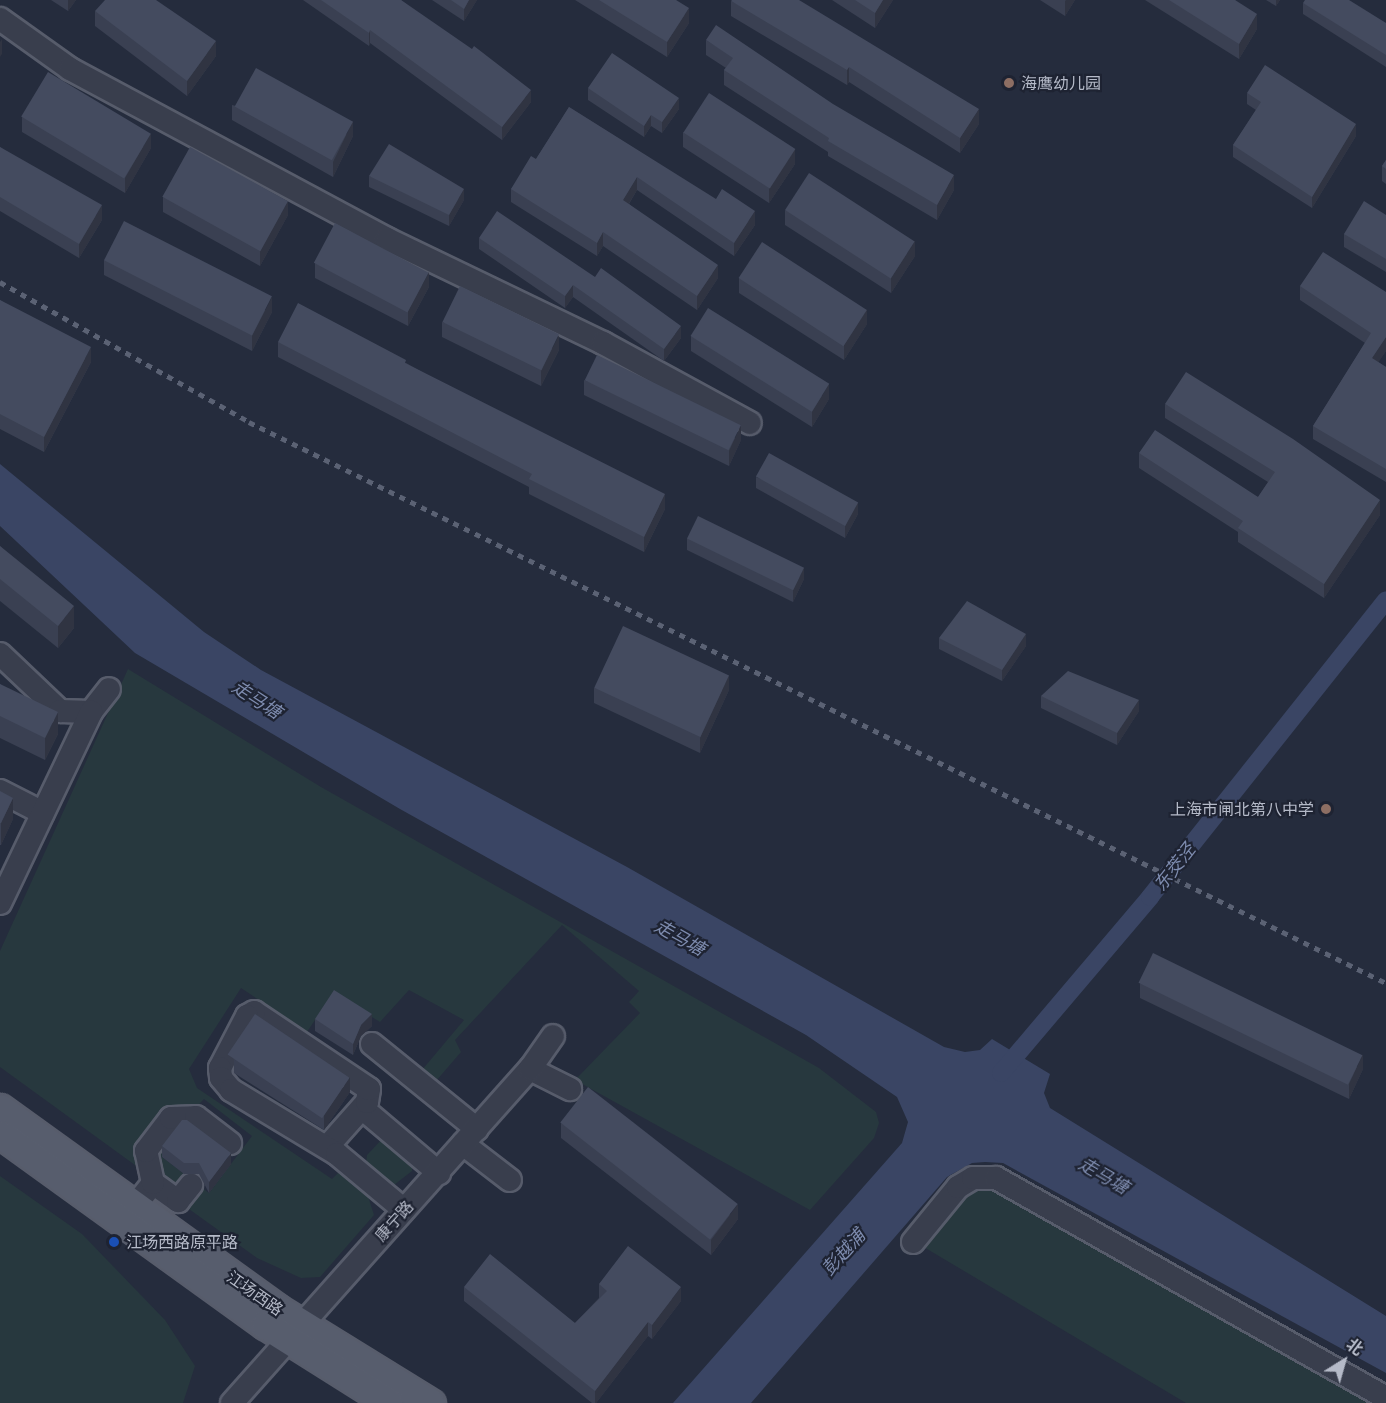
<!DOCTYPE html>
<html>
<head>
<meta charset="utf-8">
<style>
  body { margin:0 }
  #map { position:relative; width:1386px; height:1403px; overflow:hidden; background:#252c3d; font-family:Ubuntu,"Noto Sans SC",sans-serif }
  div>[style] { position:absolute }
  .green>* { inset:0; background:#27383e }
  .water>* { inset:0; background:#3a4564 }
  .canal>* { height:18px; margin:-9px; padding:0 9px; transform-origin:9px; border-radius:9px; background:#3a4564 }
  .roads { filter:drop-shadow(2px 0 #575c6b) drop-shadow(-2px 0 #575c6b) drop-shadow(0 2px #575c6b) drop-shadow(0 -2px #575c6b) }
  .minor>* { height:22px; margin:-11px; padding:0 11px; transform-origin:11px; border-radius:11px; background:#393e4d }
  .major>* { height:27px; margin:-13.5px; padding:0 13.5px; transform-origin:13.5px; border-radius:13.5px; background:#575d6d }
  .rail>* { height:4.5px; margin-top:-2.25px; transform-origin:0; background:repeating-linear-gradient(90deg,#5b6274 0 6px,transparent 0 12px) }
  .wall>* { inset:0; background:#3a4052 }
  .shaded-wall>* { inset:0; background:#303442 }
  .building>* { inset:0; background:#444b5f; transform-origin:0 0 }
  .dots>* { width:16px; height:16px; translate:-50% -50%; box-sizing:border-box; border:3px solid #1e2332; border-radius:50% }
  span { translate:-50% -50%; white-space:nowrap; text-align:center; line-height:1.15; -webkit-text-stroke:4.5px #1e2332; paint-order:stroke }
  .poi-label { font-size:16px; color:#b5bac8 }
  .left { translate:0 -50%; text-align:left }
  .right { translate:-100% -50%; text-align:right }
  .street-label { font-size:16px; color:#b5bac8 }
  .water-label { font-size:18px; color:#7e8caf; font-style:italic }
  .north { position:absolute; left:1314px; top:1331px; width:60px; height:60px; -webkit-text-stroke:4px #1e2332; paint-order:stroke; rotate:37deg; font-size:16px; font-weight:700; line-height:24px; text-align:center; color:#b5bac8 }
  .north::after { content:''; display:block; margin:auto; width:21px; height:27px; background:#b5bac8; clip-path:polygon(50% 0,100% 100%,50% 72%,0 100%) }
</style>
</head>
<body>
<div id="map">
  <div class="green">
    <div style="clip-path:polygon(128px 669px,321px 787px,819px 1068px,876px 1112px,879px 1123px,874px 1138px,810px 1210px,575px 1080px,640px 1013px,629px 1002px,639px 991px,562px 925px,455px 1040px,461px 1052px,436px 1081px,422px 1070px,464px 1020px,409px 990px,380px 1022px,333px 993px,307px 1032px,241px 988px,189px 1069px,197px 1088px,332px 1179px,341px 1170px,366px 1190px,374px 1215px,320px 1277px,301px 1278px,257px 1258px,182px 1204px,197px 1184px,209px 1193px,252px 1136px,204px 1099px,139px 1168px,0 1067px,0 951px)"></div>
    <div style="clip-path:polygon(177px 1123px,162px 1157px,188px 1177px,175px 1194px,158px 1181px,153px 1154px)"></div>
    <div style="clip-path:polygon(384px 1137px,412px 1162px,412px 1171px,394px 1185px,387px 1186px,366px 1165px,367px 1155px)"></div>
    <div style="clip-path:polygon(0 1176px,82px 1234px,165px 1320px,195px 1366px,183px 1403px,0 1403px)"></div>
    <div style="clip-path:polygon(988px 1187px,1372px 1403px,1186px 1403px,922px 1246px,965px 1190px)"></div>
  </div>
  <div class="water">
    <div style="clip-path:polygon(0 464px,204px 632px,261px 670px,627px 867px,944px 1047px,965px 1052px,980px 1050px,992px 1039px,1050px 1074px,1044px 1093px,1050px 1108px,1386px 1316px,1386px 1373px,1003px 1163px,985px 1162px,972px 1163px,947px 1177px,751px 1403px,673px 1403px,902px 1143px,908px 1122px,897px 1097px,806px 1035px,400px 809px,135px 653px,0 526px)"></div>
  </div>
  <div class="canal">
    <div style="left:1001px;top:1073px;width:231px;rotate:-49.7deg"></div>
    <div style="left:1150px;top:897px;width:379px;rotate:-51.5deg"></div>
  </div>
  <div class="roads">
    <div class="minor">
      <div style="left:0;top:19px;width:86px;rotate:35.5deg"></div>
      <div style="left:70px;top:69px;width:360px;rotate:28.2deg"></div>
      <div style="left:387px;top:239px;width:240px;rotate:25.7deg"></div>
      <div style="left:603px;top:343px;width:167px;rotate:28.6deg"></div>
      <div style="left:0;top:654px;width:83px;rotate:43.5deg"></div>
      <div style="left:60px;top:711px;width:31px;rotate:2deg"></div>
      <div style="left:91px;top:712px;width:29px;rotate:-52deg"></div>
      <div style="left:0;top:791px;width:48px;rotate:27.1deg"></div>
      <div style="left:0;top:903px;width:212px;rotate:-64.5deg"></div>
      <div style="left:372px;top:1044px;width:135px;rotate:39deg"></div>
      <div style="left:530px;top:1069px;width:45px;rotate:26.6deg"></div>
      <div style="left:362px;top:1108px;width:101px;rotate:40.2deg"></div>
      <div style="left:463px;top:1144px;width:59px;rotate:37.5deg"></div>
      <div style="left:327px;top:1147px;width:60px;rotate:-48.4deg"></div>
      <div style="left:367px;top:1102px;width:13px;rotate:-81deg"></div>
      <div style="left:369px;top:1089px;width:138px;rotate:-146.2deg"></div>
      <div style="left:254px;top:1012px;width:8px;rotate:150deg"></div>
      <div style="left:247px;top:1016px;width:59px;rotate:117.4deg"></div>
      <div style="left:220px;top:1068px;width:10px;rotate:84deg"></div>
      <div style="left:221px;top:1078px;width:16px;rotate:50deg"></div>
      <div style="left:231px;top:1090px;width:124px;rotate:31.1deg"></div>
      <div style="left:337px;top:1154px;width:87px;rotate:39.9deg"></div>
      <div style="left:153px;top:1183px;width:31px;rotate:36deg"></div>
      <div style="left:178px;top:1201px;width:21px;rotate:-51deg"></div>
      <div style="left:135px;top:1206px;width:29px;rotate:-52deg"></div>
      <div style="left:153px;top:1183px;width:33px;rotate:-102deg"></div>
      <div style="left:146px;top:1151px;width:41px;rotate:-52.9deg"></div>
      <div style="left:171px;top:1118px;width:25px;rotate:-2deg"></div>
      <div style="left:196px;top:1117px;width:43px;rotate:37.4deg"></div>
      <div style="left:913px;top:1242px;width:71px;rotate:-50.7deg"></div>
      <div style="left:958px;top:1187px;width:17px;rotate:-31deg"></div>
      <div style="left:973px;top:1178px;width:23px"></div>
      <div style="left:996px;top:1178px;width:448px;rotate:29.4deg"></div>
      <div style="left:232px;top:1403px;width:448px;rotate:-48.3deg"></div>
      <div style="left:530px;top:1069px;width:40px;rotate:-55.1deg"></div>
    </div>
    <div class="major">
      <div style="left:0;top:1108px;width:342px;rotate:35.8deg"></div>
      <div style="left:277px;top:1308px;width:181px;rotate:31.7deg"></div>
      <div style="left:0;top:1134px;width:327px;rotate:35.8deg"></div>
      <div style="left:265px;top:1325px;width:146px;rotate:32.2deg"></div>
    </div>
  </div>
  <div class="rail">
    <div style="left:0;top:282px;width:286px;rotate:29.3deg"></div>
    <div style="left:249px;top:422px;width:1268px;rotate:26.26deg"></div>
  </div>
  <div class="wall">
    <div style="clip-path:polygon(51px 0,76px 0,68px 11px)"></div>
    <div style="clip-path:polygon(303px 0,401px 0,531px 102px,502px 140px,370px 43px,369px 46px)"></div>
    <div style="clip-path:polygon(432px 0,477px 0,464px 21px)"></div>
    <div style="clip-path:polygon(575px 0,676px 0,689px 23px,667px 57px)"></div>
    <div style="clip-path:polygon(832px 0,893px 0,875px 28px)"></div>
    <div style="clip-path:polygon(1040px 0,1075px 0,1065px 16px)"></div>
    <div style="clip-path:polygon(1145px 0,1235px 0,1257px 29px,1239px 59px)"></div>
    <div style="clip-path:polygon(1266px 0,1280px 0,1276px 6px)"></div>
    <div style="clip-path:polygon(731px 1px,979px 124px,960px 153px,849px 82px,847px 85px,731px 16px)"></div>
    <div style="clip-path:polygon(1303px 3px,1386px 23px,1386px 67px,1303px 14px)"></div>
    <div style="clip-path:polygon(95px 11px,216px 56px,187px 96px,95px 26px)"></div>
    <div style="clip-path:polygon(706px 40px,954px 190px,937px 220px,828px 156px,828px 152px,724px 85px,724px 70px,726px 68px,706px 55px)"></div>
    <div style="clip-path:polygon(588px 88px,679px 109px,662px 133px,651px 126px,644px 137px,588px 100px)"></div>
    <div style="clip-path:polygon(1247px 93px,1356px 136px,1312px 208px,1233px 157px,1233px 145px,1256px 110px,1247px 104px)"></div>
    <div style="clip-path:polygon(232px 105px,353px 136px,333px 177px,232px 120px)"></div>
    <div style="clip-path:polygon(569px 107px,755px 225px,734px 256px,637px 190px,629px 204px,718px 278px,697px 310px,603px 246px,597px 256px,511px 202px,511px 189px,536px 159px)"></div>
    <div style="clip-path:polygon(22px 117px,151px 148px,125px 193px,22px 132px)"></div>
    <div style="clip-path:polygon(683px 132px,795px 164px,769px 203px,683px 147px)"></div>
    <div style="clip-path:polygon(0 147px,102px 220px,79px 258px,0 211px)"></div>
    <div style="clip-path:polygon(1386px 160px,1386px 184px,1382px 181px,1382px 166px)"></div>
    <div style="clip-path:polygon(369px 176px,464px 200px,449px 226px,369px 187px)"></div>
    <div style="clip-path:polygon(163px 197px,288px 215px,260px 266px,163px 212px)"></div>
    <div style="clip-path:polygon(785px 210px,915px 256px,891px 293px,785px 225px)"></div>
    <div style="clip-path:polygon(1386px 215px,1386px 272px,1344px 247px,1344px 234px)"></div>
    <div style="clip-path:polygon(479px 238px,595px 277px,681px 338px,664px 361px,573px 297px,565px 308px,479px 249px)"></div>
    <div style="clip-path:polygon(104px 260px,272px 312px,252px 351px,104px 275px)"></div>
    <div style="clip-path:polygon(315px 263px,429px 287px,408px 326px,315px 278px)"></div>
    <div style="clip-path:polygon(739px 278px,867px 324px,844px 360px,739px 293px)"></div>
    <div style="clip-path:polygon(1300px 286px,1386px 292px,1386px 351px,1378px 362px,1386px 367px,1386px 482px,1313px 439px,1313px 426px,1365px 343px,1300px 300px)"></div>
    <div style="clip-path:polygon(0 300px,91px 362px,44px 452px,0 429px)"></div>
    <div style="clip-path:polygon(442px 322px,559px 350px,541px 386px,442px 337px)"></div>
    <div style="clip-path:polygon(691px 336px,829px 399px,812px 427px,691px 351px)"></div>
    <div style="clip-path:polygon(278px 342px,406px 363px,665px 509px,644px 552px,529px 494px,529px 487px,278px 357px)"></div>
    <div style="clip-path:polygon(584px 380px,741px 440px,729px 466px,584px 395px)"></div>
    <div style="clip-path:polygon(1165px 404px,1380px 515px,1324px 598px,1238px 542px,1238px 532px,1139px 468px,1139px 453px,1258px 497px,1268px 482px,1165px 418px)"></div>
    <div style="clip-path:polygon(756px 477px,858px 514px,845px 538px,756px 488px)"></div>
    <div style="clip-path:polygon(687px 538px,804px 579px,793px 602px,687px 550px)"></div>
    <div style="clip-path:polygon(0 546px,74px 628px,58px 648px,0 601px)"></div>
    <div style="clip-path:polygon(939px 638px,1026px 646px,1002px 681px,939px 649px)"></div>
    <div style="clip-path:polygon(0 684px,58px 734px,45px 760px,0 738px)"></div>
    <div style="clip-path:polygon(594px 688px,729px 690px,700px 753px,594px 703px)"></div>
    <div style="clip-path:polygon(1041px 696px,1139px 711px,1117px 745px,1041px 708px)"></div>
    <div style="clip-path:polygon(0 791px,13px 819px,1px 845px,0 845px)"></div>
    <div style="clip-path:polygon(1140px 983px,1363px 1069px,1349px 1099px,1140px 998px)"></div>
    <div style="clip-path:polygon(315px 1019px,372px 1026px,361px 1036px,353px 1055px,315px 1031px)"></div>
    <div style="clip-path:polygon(234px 1058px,350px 1092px,324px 1130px,234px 1073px)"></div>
    <div style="clip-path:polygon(561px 1123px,738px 1219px,711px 1255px,561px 1138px)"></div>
    <div style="clip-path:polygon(162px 1146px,231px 1164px,209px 1193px,199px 1174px,184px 1174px,162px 1157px)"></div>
    <div style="clip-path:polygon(599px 1284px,681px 1301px,652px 1339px,648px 1336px,596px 1403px,592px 1403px,464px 1301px,464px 1287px,575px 1323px,599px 1298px)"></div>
  </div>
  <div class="shaded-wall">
    <div style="clip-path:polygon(68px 0,76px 0,68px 11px)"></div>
    <div style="clip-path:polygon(469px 0,477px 0,464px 21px,464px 9px)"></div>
    <div style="clip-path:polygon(883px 0,893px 0,875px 28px,875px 13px)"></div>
    <div style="clip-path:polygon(1066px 0,1075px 0,1065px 16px,1065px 1px)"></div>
    <div style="clip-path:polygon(1276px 0,1280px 0,1276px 6px)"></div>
    <div style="clip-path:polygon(689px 8px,689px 23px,667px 57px,667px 42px)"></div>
    <div style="clip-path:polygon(1257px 14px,1257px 29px,1239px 59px,1239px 44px)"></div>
    <div style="clip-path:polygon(370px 30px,370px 43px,369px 46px,369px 33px)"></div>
    <div style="clip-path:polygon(2px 39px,2px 54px,0 57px,0 42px)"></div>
    <div style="clip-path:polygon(216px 41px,216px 56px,187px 96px,187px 81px)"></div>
    <div style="clip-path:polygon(849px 67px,849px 82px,847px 85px,847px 70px)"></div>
    <div style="clip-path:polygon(531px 90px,531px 102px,502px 140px,502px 127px)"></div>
    <div style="clip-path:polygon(679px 98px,679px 109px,662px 133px,662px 122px)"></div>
    <div style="clip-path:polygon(979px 109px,979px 124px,960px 153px,960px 138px)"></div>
    <div style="clip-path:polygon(651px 115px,651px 126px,644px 137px,644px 126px)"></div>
    <div style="clip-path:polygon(353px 121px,353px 136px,333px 177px,333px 162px)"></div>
    <div style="clip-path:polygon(1356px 124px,1356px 136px,1312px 208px,1312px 197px)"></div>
    <div style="clip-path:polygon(151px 133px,151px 148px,125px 193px,125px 178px)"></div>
    <div style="clip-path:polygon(795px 149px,795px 164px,769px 203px,769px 188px)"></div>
    <div style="clip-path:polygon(954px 175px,954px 190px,937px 220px,937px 205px)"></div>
    <div style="clip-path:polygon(637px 177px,637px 190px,623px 213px,623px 200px)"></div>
    <div style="clip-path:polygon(464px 189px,464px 200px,449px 226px,449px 215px)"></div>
    <div style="clip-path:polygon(288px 201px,288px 215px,260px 266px,260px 251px)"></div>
    <div style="clip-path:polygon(102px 205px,102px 220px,79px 258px,79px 244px)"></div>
    <div style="clip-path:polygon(755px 211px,755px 225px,734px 256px,734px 243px)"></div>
    <div style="clip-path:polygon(603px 232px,603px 246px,597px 256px,597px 243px)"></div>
    <div style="clip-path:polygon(915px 241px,915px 256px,891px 293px,891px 278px)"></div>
    <div style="clip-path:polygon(718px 265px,718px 278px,697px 310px,697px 296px)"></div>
    <div style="clip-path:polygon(429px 272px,429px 287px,408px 326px,408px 311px)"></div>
    <div style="clip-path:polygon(573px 285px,573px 297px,565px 308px,565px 296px)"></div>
    <div style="clip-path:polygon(272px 297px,272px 312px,252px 351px,252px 336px)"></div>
    <div style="clip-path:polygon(867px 309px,867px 324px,844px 360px,844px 345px)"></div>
    <div style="clip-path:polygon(681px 326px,681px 338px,664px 361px,664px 349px)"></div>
    <div style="clip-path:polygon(559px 335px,559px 350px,541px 386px,541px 371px)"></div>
    <div style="clip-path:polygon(1386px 337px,1386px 351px,1372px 372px,1372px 358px)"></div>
    <div style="clip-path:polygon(91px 347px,91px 362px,44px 452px,44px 437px)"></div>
    <div style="clip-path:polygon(829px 384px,829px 399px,812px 427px,812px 412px)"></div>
    <div style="clip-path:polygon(741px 425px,741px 440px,729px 466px,729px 451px)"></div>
    <div style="clip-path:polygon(665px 494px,665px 509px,644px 552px,644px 537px)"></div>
    <div style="clip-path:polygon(1380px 500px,1380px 515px,1324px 598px,1324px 584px)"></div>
    <div style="clip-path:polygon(858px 502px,858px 514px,845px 538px,845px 526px)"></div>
    <div style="clip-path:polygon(804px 568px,804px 579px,793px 602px,793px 590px)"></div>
    <div style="clip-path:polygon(74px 606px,74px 628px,58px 648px,58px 626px)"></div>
    <div style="clip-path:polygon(1026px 634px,1026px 646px,1002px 681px,1002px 670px)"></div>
    <div style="clip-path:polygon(729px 675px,729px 690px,700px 753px,700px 738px)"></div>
    <div style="clip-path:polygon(1139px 700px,1139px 711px,1117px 745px,1117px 733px)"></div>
    <div style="clip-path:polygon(58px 712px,58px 734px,45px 760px,45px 738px)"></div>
    <div style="clip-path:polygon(13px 798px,13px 819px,1px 845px,1px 823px)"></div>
    <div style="clip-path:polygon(372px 1014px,372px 1026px,361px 1036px,353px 1055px,353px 1044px,361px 1025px)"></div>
    <div style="clip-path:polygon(1363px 1054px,1363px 1069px,1349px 1099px,1349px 1084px)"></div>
    <div style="clip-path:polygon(350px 1077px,350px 1092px,324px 1130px,324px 1115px)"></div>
    <div style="clip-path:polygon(231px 1153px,231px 1164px,209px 1193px,209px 1182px)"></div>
    <div style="clip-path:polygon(738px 1204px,738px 1219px,711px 1255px,711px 1240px)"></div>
    <div style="clip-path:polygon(681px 1287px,681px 1301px,652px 1339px,652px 1325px)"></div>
    <div style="clip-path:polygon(648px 1322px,648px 1336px,596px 1403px,595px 1403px,595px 1391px)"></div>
  </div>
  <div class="building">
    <div style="clip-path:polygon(105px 0,156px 0,216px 41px,187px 81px,95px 11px)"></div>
    <div style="clip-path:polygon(321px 0,401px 0,472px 49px,474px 46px,531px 90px,502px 127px,370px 30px,369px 33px)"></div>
    <div style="clip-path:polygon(451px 0,469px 0,464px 9px)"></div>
    <div style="clip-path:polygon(599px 0,676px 0,689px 8px,667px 42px)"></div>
    <div style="clip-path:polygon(732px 0,799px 0,979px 109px,960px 138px,849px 67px,847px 70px,731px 1px)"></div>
    <div style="clip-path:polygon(855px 0,883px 0,875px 13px)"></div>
    <div style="clip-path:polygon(1169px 0,1235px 0,1257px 14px,1239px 44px)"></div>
    <div style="clip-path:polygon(1305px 0,1349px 0,1386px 23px,1386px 55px,1303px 3px)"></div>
    <div style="clip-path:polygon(716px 25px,833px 104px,954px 175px,937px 205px,828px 141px,829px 138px,724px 70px,733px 58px,706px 40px)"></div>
    <div style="clip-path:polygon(612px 53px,679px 98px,662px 122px,651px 115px,644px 126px,588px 88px)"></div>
    <div style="clip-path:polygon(1265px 65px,1356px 124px,1312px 197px,1233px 145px,1261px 102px,1247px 93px)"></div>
    <div style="left:256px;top:68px;width:111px;height:44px;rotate:29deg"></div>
    <div style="left:48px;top:72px;width:120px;height:52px;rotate:31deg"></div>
    <div style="left:709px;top:93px;width:103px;height:47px;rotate:33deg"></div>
    <div style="clip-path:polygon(569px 107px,716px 199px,722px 189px,755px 211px,734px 243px,637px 177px,623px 200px,718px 265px,697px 296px,603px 232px,597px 243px,511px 189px,531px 156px,536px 159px)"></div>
    <div style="clip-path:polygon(389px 144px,464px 189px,449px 215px,369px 176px)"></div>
    <div style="clip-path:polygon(0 147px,102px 205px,79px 244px,0 197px)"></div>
    <div style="left:190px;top:147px;width:112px;height:57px;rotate:29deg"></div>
    <div style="clip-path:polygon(1386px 160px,1386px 169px,1382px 166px)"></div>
    <div style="left:809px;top:173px;width:126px;height:44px;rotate:33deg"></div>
    <div style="clip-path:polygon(1364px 201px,1386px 215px,1386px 259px,1344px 234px)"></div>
    <div style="clip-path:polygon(497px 211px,595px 277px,601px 268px,681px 326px,664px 349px,573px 285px,565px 296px,479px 238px)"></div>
    <div style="left:124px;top:221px;width:166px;height:44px;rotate:27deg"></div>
    <div style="left:335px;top:223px;width:106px;height:45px;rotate:28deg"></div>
    <div style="left:762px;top:242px;width:125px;height:43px;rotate:33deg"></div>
    <div style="clip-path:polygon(1323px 252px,1386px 292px,1386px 337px,1372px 358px,1386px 367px,1386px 469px,1313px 426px,1371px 333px,1300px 286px)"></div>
    <div style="left:460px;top:286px;width:110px;height:40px;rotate:26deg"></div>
    <div style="clip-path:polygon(0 300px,91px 347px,44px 437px,0 414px)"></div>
    <div style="clip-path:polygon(298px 303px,406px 360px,405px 363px,665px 494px,644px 537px,529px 479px,532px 474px,278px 342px)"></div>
    <div style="left:708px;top:308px;width:143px;height:33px;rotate:32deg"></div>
    <div style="left:597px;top:355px;width:160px;height:28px;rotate:26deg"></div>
    <div style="clip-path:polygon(1186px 372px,1293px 439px,1380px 500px,1324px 584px,1238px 528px,1243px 521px,1139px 453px,1155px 430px,1258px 497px,1275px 472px,1165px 404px)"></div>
    <div style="left:769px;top:453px;width:102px;height:27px;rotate:29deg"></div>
    <div style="left:698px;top:516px;width:118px;height:25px;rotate:26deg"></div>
    <div style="clip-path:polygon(0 546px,74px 606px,58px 626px,0 579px)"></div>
    <div style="clip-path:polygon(967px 601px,1026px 634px,1002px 670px,939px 638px)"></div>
    <div style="left:623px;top:626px;width:117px;height:68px;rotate:25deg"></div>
    <div style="clip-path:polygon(1068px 671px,1139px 700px,1117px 733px,1041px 696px)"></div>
    <div style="clip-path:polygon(0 684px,58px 712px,45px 738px,0 716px)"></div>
    <div style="clip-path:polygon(0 791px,13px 798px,1px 823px,0 823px)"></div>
    <div style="left:1153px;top:953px;width:233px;height:33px;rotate:26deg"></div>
    <div style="clip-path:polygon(334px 990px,372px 1014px,361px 1025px,353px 1044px,315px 1019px)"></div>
    <div style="left:255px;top:1014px;width:114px;height:49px;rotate:34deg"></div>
    <div style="left:588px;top:1087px;width:190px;height:45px;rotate:38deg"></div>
    <div style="clip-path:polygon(182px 1120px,187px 1120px,231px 1153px,209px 1182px,199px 1163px,184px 1163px,162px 1146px)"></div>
    <div style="clip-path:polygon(628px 1246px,681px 1287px,652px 1325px,648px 1322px,595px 1391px,464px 1287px,490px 1254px,575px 1323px,607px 1291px,599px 1284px)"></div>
  </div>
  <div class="dots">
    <div style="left:1009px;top:83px;background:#8d6e63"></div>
    <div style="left:1326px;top:809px;background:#8d6e63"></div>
    <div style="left:114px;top:1242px;background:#1a4fb4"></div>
  </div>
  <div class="poi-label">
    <span class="left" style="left:1021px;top:83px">海鹰幼儿园</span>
    <span class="right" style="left:1314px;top:809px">上海市闸北第八中学</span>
    <span class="left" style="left:126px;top:1242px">江场西路原平路</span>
  </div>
  <div class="street-label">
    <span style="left:394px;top:1221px;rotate:-48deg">康宁路</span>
    <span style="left:255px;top:1293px;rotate:35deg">江场西路</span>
  </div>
  <div class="water-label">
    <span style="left:257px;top:699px;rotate:33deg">走马塘</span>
    <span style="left:1174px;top:867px;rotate:-52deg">东茭泾</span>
    <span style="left:680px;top:937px;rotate:29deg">走马塘</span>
    <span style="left:1104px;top:1175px;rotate:30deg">走马塘</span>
    <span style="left:843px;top:1252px;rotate:-48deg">彭越浦</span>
  </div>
  <div class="north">北</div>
</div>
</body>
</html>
